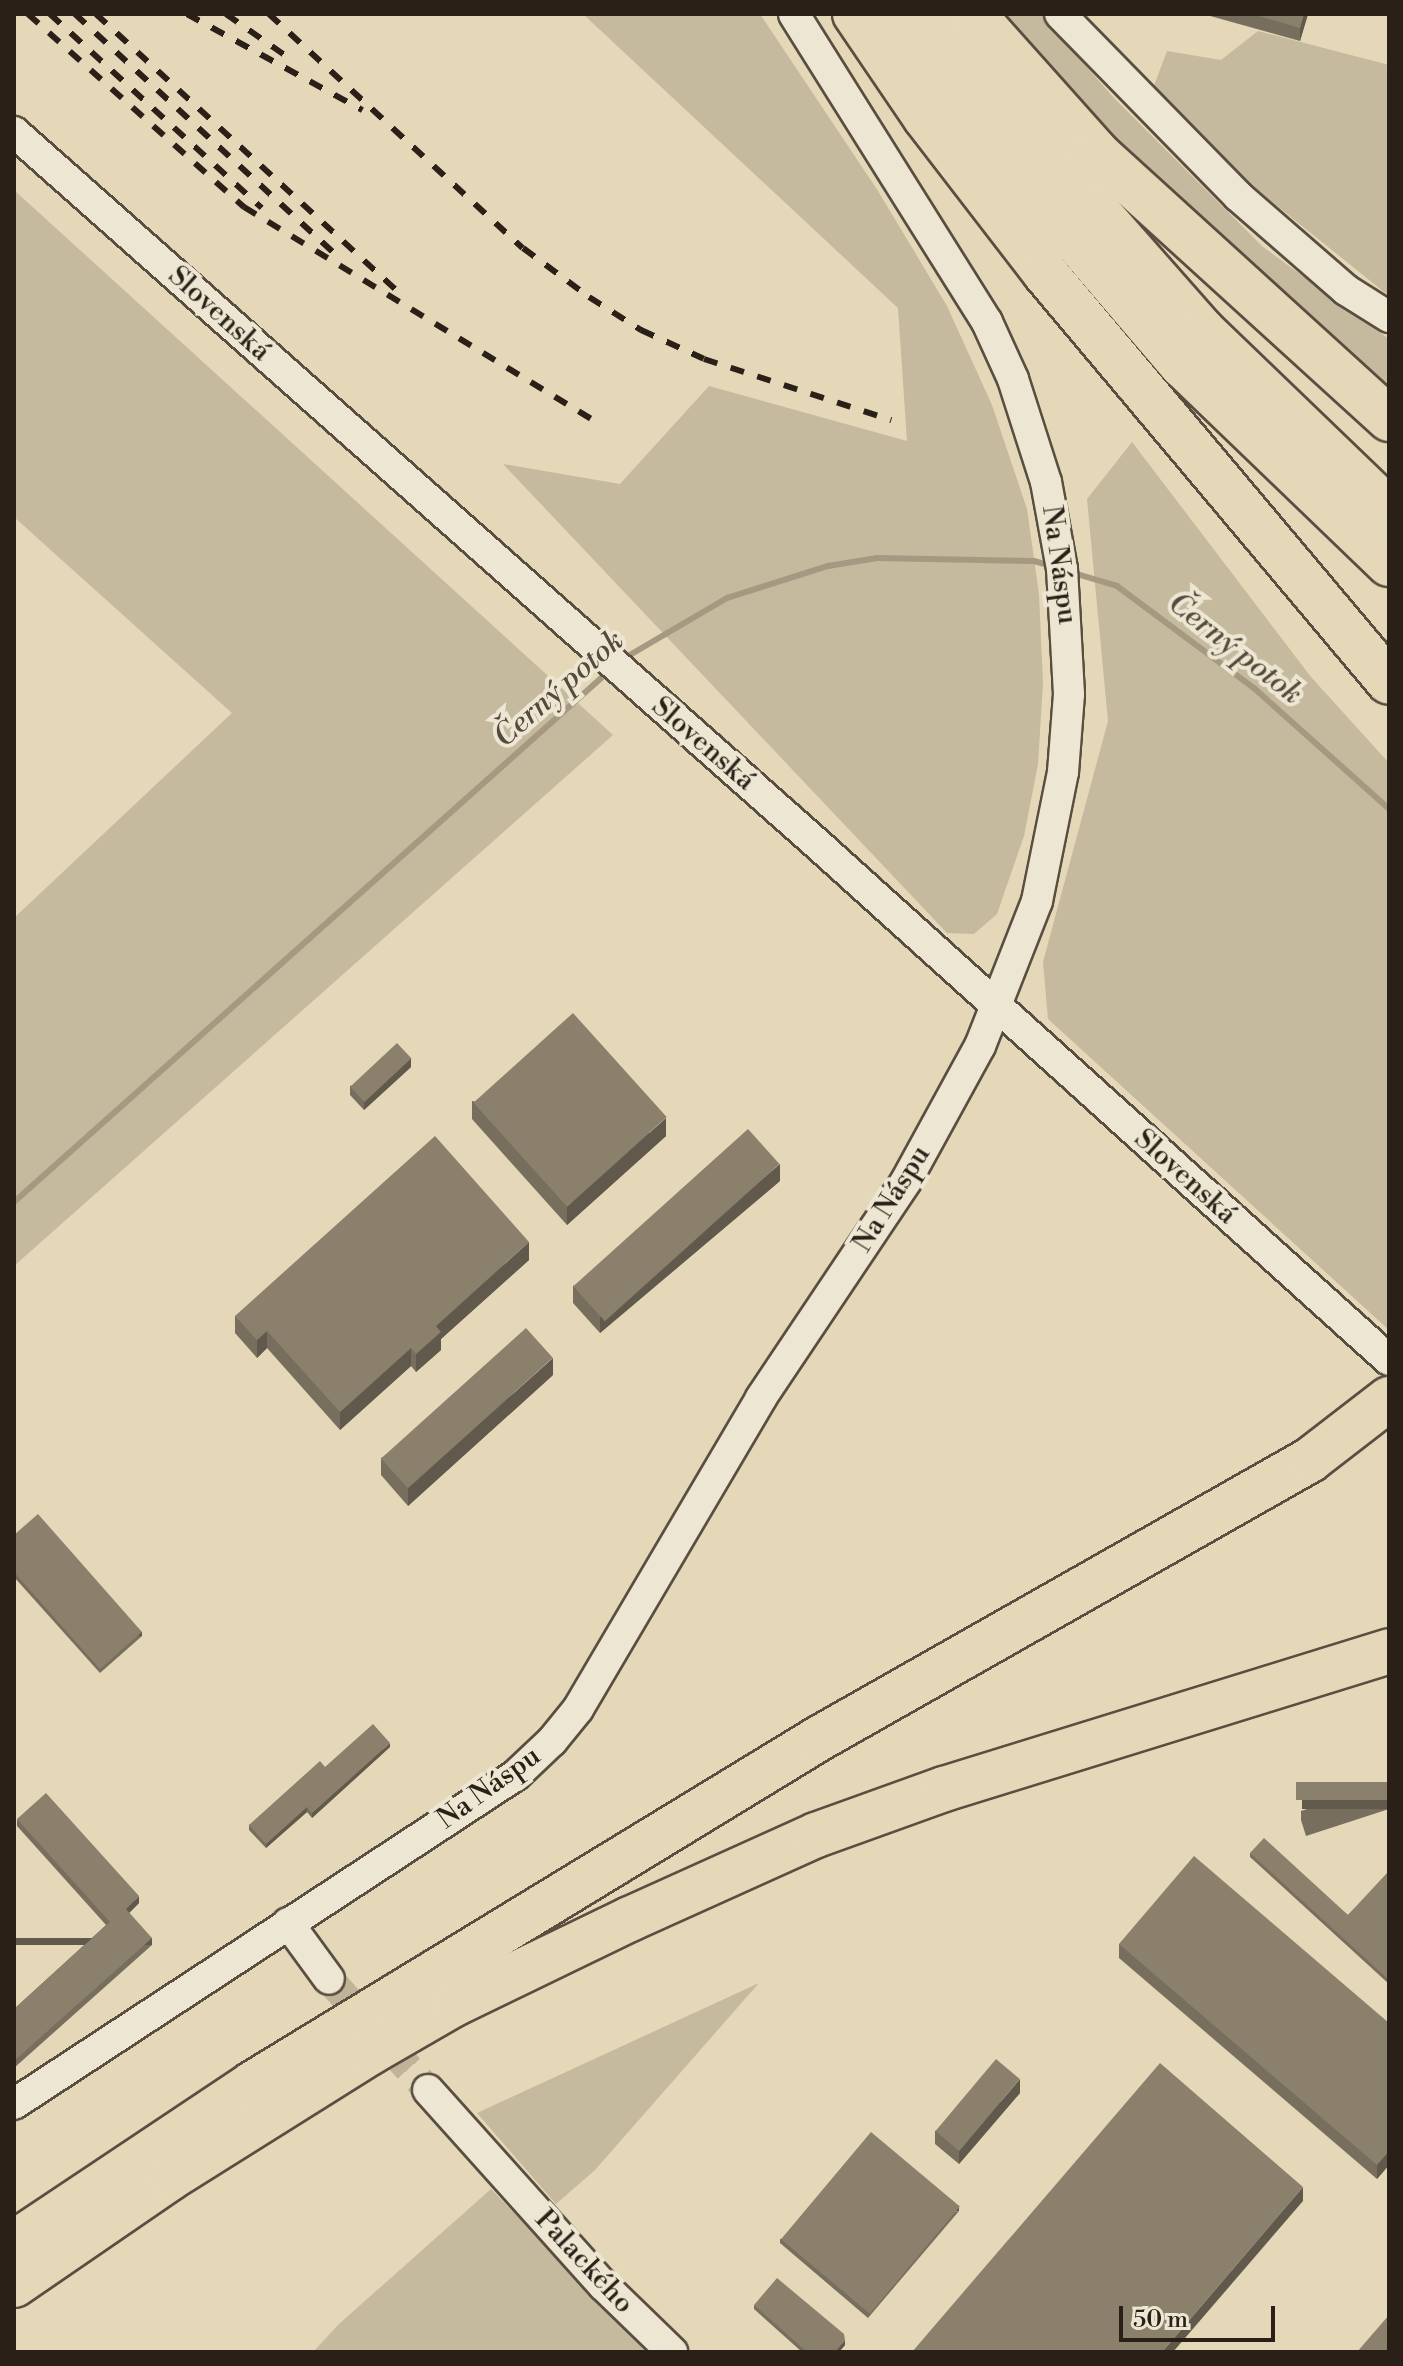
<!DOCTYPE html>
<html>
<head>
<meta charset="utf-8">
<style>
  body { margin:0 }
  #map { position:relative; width:1403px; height:2366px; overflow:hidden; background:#e4d8b9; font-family:"Libre Bodoni",serif }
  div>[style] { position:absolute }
  .green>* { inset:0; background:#c5b99e }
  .stream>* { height:6px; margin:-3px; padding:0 3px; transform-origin:3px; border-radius:3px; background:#a59982 }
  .minor-tunnel>* { height:30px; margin-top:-15px; transform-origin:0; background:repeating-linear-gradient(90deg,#bfb399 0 30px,transparent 0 45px) }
  .roads { filter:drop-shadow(2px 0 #594e40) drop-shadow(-2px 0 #594e40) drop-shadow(0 2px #594e40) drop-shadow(0 -2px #594e40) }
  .minor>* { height:30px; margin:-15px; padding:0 15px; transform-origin:15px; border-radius:15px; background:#ede6d2 }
  .highway>* { height:44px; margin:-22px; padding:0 22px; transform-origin:22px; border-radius:22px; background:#e4d8b9 }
  .rail>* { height:6px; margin-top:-3px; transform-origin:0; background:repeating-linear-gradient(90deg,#2b2018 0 14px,transparent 0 28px) }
  .wall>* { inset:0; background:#786e5d }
  .shaded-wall>* { inset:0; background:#615a4c; transform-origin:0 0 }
  .building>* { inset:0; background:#8b806c; transform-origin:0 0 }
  span { translate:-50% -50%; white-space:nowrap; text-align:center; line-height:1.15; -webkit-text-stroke:8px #ede6d2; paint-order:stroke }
  .street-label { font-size:28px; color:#2b2018 }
  .water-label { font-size:30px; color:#564a3d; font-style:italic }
  .frame { position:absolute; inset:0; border:16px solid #2b2018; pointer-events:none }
  .scale { position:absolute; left:1119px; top:2306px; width:156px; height:36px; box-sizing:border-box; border:4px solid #2b2018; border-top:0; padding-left:10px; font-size:24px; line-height:28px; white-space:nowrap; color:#2b2018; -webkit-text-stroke:6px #ede6d2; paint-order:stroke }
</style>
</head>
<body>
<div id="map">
  <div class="green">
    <div style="clip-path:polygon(583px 14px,760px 14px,878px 191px,947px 306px,992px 405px,1027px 509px,1039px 594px,1043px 683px,1038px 764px,1024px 836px,997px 914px,974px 934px,947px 933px,503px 464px,620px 484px,709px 386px,907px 441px,898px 308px)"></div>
    <div style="clip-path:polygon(998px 14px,1040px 14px,1114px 98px,1263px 247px,1389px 339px,1389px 399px,1082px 114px)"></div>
    <div style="clip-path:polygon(1258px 31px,1389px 65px,1389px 296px,1245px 180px,1152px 91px,1167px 51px,1221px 60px)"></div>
    <div style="clip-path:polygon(14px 190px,613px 735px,14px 1266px,14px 918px,232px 713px,14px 517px)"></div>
    <div style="clip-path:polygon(1132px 442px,1311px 677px,1389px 763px,1389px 1330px,1048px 1019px,1043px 962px,1108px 721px,1087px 499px)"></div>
    <div style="clip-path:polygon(759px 1983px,595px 2170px,556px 2204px,477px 2113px)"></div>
    <div style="clip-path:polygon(491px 2189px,650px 2352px,313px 2352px,339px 2324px)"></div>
  </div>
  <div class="stream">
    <div style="left:1070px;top:572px;width:49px;rotate:16.6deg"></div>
    <div style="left:1117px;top:586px;width:172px;rotate:36.7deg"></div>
    <div style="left:1255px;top:689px;width:180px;rotate:41.8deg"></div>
    <div style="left:623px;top:659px;width:121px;rotate:-30.4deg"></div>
    <div style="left:727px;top:598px;width:106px;rotate:-17.6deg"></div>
    <div style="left:828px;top:566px;width:50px;rotate:-9.3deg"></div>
    <div style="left:877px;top:558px;width:157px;rotate:1.1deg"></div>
    <div style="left:1034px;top:561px;width:19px;rotate:16deg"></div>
    <div style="left:14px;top:1202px;width:796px;rotate:-41.74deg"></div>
  </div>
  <div class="minor-tunnel">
    <div style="left:329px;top:1979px;width:149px;rotate:48.3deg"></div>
  </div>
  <div class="roads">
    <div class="minor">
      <div style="left:1060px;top:14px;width:255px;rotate:45.6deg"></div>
      <div style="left:1238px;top:196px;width:143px;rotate:41deg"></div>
      <div style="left:1346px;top:290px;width:51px;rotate:32.1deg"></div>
      <div style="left:14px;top:132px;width:1082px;rotate:41.55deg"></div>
      <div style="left:824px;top:850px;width:761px;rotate:42.07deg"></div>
      <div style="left:288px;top:1923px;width:69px;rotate:53.8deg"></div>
      <div style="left:428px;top:2090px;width:263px;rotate:48.1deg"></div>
      <div style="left:604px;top:2286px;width:95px;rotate:44.1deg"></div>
      <div style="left:14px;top:2104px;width:600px;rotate:-33.24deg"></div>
      <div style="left:516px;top:1775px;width:50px;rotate:-43.4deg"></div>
      <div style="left:552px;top:1741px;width:41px;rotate:-50.9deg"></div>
      <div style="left:578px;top:1709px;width:361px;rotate:-59.5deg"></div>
      <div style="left:761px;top:1398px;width:261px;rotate:-56.2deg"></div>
      <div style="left:906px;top:1181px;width:154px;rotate:-61.3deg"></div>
      <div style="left:980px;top:1046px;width:156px;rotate:-68.5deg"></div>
      <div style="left:1037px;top:901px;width:132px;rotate:-78.6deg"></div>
      <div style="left:1063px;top:772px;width:78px;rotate:-85.6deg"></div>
      <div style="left:1069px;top:694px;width:125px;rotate:-93.2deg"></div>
      <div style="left:1062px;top:569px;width:88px;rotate:-100.4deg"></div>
      <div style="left:1046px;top:482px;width:108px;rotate:-107.8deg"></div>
      <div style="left:1013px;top:379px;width:63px;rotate:-114.5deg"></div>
      <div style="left:987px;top:322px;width:363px;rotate:-122.1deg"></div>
    </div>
    <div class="highway">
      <div style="left:855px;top:14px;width:125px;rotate:55.8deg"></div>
      <div style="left:925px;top:117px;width:197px;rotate:52.4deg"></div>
      <div style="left:1045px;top:273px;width:534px;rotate:49.93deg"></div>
      <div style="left:892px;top:14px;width:130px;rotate:53.1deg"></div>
      <div style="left:970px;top:118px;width:326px;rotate:49.4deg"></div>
      <div style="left:1182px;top:365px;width:287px;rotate:43.9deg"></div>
      <div style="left:939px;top:14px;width:254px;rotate:51.2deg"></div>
      <div style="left:1098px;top:212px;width:157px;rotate:48.6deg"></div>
      <div style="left:1202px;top:330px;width:260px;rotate:43.9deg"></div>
      <div style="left:973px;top:14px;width:188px;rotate:48.2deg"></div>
      <div style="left:1098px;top:154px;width:394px;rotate:42.3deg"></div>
      <div style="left:14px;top:2243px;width:286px;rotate:-33.7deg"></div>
      <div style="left:252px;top:2084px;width:663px;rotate:-31.36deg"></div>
      <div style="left:818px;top:1739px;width:566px;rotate:-29.56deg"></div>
      <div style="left:1310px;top:1460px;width:100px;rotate:-37.7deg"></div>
      <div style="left:14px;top:2285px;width:189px;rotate:-34.4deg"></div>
      <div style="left:170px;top:2178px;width:237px;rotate:-32.1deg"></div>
      <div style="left:371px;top:2052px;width:96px;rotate:-30deg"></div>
      <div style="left:454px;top:2004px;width:195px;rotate:-25.8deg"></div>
      <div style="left:630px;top:1919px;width:204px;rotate:-24.3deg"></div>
      <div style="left:816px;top:1835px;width:136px;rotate:-19.8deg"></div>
      <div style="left:944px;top:1789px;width:466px;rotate:-17.2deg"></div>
    </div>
  </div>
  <div class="rail">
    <div style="left:28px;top:14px;width:290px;rotate:41.8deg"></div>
    <div style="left:244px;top:207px;width:410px;rotate:31.4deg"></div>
    <div style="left:50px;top:14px;width:287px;rotate:42.5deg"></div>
    <div style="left:75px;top:14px;width:352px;rotate:42.7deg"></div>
    <div style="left:96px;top:14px;width:412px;rotate:42.6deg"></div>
    <div style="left:187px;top:14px;width:200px;rotate:28.7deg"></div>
    <div style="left:226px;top:14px;width:73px;rotate:35deg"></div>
    <div style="left:269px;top:14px;width:345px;rotate:42.7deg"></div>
    <div style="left:523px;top:248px;width:82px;rotate:36.6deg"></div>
    <div style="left:589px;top:297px;width:62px;rotate:32.4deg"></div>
    <div style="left:641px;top:330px;width:69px;rotate:24.7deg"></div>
    <div style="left:704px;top:359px;width:197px;rotate:18.1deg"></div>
  </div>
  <div class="wall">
    <div style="clip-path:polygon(1203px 14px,1308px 14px,1300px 41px)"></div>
    <div style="clip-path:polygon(411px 1067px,364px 1110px,350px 1095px,350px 1086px)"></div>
    <div style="clip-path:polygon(472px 1101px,666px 1136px,567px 1225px,472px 1119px)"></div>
    <div style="clip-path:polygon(780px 1181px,600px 1333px,573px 1303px,573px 1286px)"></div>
    <div style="clip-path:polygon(529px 1260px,441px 1339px,441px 1350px,416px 1372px,411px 1366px,340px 1430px,267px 1348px,257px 1358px,235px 1333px,235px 1316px)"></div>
    <div style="clip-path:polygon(553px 1375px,408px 1506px,381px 1475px,381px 1458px)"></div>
    <div style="clip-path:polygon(14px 1535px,142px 1636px,100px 1673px,14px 1577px)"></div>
    <div style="clip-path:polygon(390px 1747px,312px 1818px,307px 1812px,266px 1848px,249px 1830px,249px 1825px,325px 1767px)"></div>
    <div style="clip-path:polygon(1389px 1782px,1389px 1809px,1306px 1836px,1301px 1820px,1301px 1811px)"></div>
    <div style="clip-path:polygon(17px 1819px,139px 1903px,129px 1913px,152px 1945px,14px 2068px,14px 2009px,106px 1925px,17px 1826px)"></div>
    <div style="clip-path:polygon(1250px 1853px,1348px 1915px,1389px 1874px,1389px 1984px,1250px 1857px)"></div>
    <div style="clip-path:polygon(1119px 1944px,1389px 2023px,1389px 2165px,1377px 2179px,1119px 1958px)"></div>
    <div style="clip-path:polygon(1020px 2093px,959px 2164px,935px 2144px,935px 2131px)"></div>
    <div style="clip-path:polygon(959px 2211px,868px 2318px,780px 2243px,780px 2239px)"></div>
    <div style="clip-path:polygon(754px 2305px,845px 2345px,839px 2352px,802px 2352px,754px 2309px)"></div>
  </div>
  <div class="shaded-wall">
    <div style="clip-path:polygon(1304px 14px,1308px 14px,1300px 41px,1300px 28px)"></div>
    <div style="clip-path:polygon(411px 1058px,411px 1067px,364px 1110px,364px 1101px)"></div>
    <div style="clip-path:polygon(666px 1118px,666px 1136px,567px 1225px,567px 1207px)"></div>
    <div style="clip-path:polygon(780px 1164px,780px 1181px,600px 1333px,600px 1317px)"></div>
    <div style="clip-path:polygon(529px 1242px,529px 1260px,441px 1339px,441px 1350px,416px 1372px,416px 1354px,436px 1326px)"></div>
    <div style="clip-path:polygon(267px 1331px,267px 1348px,257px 1358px,257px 1340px)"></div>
    <div style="clip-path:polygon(411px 1348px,411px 1366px,340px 1430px,340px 1412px)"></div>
    <div style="clip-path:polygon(553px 1358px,553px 1375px,408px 1506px,408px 1488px)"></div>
    <div style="left:142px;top:1632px;width:4px;height:56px;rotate:90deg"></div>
    <div style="clip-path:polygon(390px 1743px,390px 1747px,312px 1818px,312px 1813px)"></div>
    <div style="left:1389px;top:1800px;width:9px;height:87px;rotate:90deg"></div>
    <div style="clip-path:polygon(307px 1807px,307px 1812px,266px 1848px,266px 1844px)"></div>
    <div style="clip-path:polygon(139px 1896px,139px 1903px,126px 1916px,126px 1909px)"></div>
    <div style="left:152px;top:1938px;width:7px;height:185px;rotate:90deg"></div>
    <div style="clip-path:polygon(1020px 2079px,1020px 2093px,959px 2164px,959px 2151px)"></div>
    <div style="clip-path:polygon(1389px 2151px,1389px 2165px,1377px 2179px,1377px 2165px)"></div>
    <div style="clip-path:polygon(1303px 2187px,1303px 2201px,1173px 2352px,1162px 2352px)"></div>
    <div style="left:959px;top:2207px;width:4px;height:140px;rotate:90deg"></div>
    <div style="clip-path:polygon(845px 2340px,845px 2345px,839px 2352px,835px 2352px)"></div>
  </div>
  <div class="building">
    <div style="clip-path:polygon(1252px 14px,1304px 14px,1300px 28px)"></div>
    <div style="left:573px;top:1013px;width:140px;height:134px;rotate:48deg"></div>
    <div style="left:397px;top:1043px;width:21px;height:64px;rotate:47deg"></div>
    <div style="left:748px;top:1129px;width:47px;height:235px;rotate:48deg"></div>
    <div style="clip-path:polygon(435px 1136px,529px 1242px,436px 1326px,441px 1332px,416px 1354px,411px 1348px,340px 1412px,267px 1331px,257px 1340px,235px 1316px)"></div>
    <div style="left:526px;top:1328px;width:40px;height:195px;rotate:48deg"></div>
    <div style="clip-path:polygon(38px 1514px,142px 1632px,100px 1669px,14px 1572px,14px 1535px)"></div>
    <div style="clip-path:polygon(373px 1724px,390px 1743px,312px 1813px,307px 1807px,266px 1844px,249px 1825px,320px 1761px,325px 1767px)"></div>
    <div style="left:1389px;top:1782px;width:18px;height:93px;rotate:90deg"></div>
    <div style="clip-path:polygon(46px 1793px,139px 1896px,126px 1909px,152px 1938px,14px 2061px,14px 2009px,110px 1922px,17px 1819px)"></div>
    <div style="clip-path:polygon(1264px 1838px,1348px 1915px,1387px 1873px,1389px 1874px,1389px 1980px,1250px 1853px)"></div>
    <div style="clip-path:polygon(1194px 1856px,1389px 2023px,1389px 2151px,1377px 2165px,1119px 1944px)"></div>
    <div style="left:996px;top:2059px;width:31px;height:94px;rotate:40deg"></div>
    <div style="clip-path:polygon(1160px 2063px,1303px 2187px,1162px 2352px,912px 2352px)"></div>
    <div style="left:871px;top:2132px;width:116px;height:140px;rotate:40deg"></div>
    <div style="clip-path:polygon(777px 2278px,844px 2334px,845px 2340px,835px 2352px,807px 2352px,754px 2305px)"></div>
    <div style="clip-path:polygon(1389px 2315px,1389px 2352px,1357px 2352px)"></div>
  </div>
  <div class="street-label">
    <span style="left:219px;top:314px;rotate:42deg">Slovenská</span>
    <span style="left:1059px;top:565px;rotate:82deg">Na Náspu</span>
    <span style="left:703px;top:744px;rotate:41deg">Slovenská</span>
    <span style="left:1185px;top:1177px;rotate:42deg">Slovenská</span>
    <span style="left:892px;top:1199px;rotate:-58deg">Na Náspu</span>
    <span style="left:489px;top:1788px;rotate:-36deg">Na Náspu</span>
    <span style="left:584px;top:2262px;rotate:47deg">Palackého</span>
  </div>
  <div class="water-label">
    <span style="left:1235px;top:649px;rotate:38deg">Černý potok</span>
    <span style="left:559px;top:689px;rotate:-41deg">Černý potok</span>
  </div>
  <div class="frame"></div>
  <div class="scale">50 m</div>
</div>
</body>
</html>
